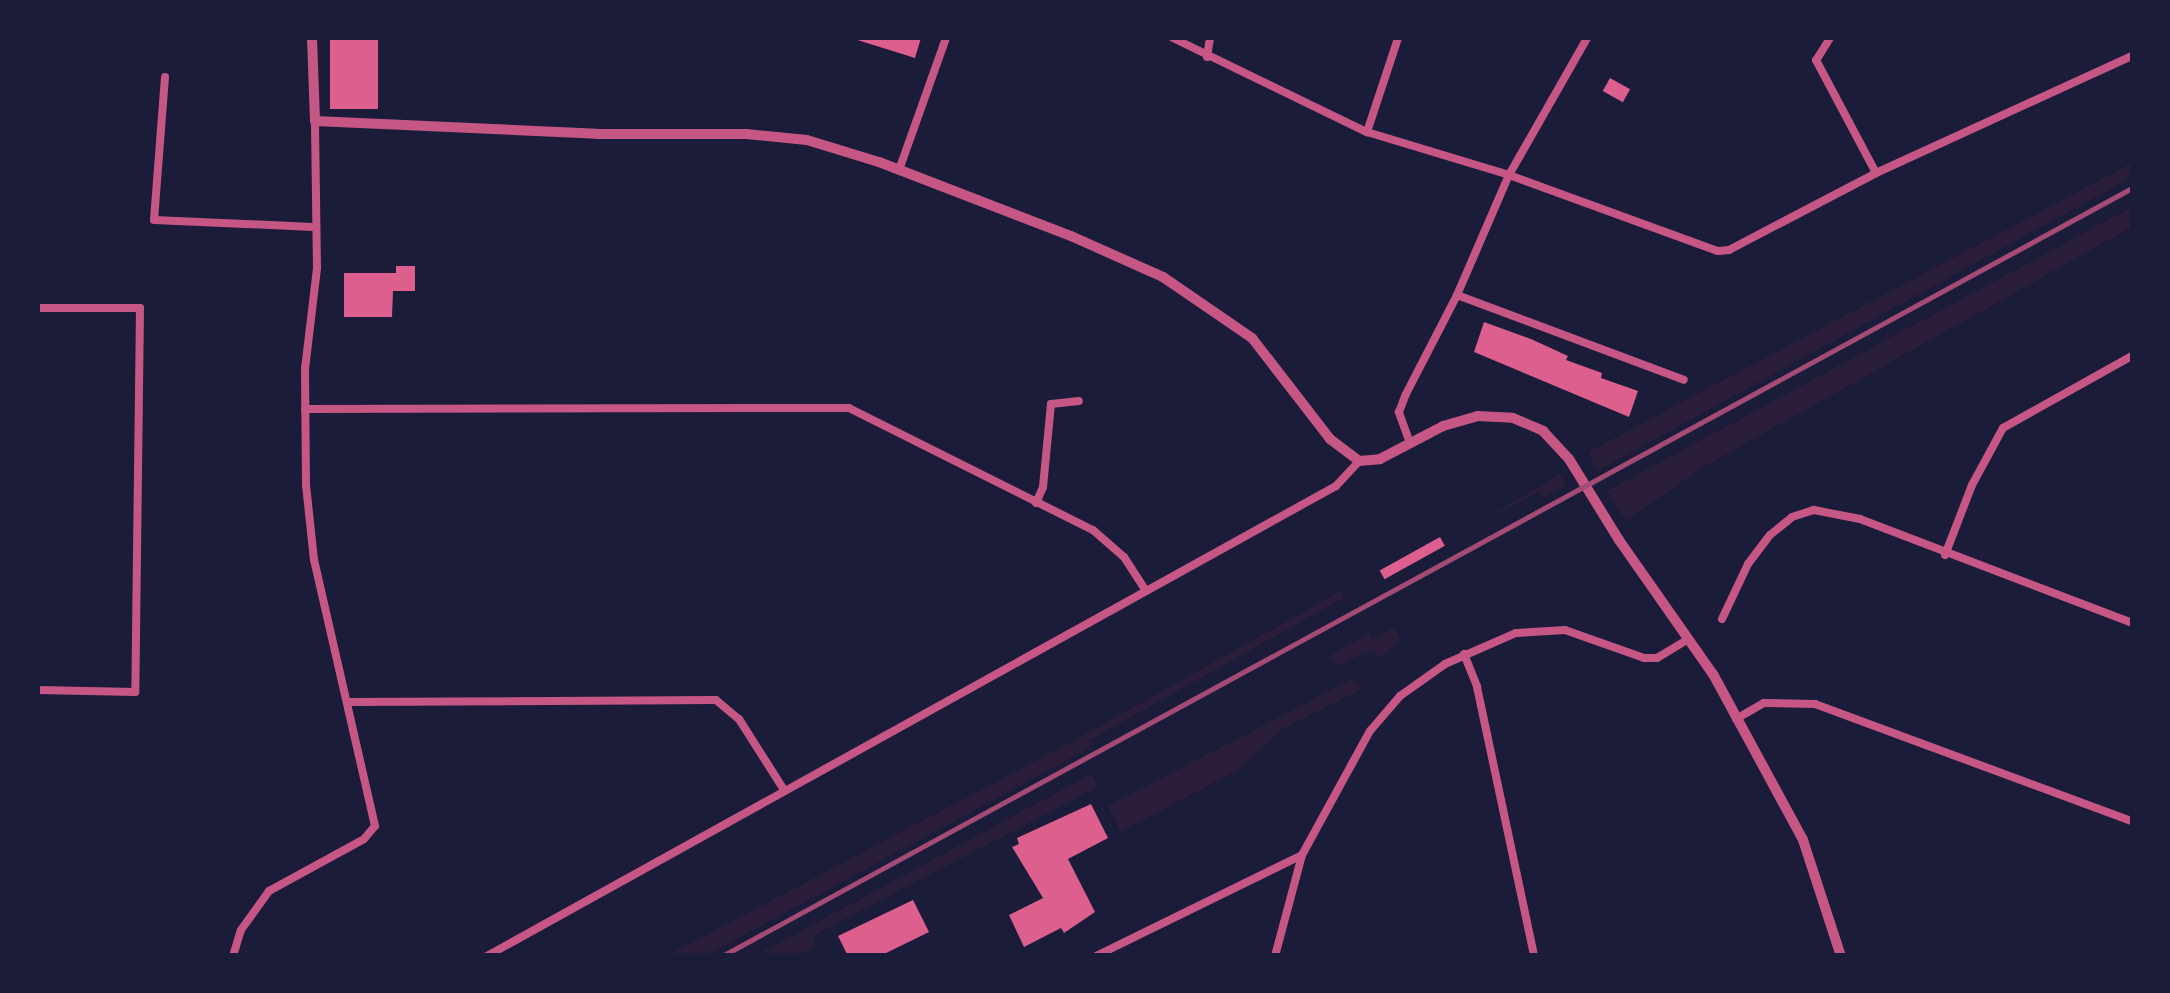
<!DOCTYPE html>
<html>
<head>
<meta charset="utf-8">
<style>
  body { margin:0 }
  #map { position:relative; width:2170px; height:993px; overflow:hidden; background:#1b1b3a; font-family:"Titillium Web",sans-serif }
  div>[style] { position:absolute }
  .green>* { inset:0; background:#2a1e3b }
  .building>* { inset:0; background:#dd5f8e; transform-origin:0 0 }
  .minor>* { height:8px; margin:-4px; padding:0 4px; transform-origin:4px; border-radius:4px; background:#c65784 }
  .tertiary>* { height:10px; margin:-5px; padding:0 5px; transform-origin:5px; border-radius:5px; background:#c65784 }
  .rail>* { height:5px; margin:-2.5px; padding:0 2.5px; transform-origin:2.5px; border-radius:2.5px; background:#a44b75 }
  span { translate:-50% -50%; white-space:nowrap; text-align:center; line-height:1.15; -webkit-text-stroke:10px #1b1b3a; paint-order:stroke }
  .frame { position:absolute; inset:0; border:40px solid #1b1b3a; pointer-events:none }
</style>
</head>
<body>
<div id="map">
  <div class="green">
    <div style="clip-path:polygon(2132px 163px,2132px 177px,1597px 471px,1588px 452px)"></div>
    <div style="clip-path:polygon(2132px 207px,2132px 227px,1700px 469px,1626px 521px,1607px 491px)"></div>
    <div style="clip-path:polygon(1560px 474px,1566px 485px,1544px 498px,1539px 491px,1450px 540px)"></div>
    <div style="clip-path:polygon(1341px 591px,1344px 598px,1090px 740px,1092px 744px,1080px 753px,707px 955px,668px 955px,1064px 746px)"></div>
    <div style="clip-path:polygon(1395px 627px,1401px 639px,1380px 658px,1372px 650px,1336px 666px,1330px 655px,1369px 634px,1372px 639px)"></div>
    <div style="clip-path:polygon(1352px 679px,1362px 689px,1280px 730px,1241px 768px,1121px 832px,1108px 806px)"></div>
    <div style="clip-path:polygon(1091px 774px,1098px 787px,812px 936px,816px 947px,800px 955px,757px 955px)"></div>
  </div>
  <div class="building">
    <div style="left:330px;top:38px;width:48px;height:71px"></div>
    <div style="clip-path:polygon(851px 38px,921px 38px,915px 58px)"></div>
    <div style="left:1610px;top:78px;width:23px;height:15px;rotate:29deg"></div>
    <div style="clip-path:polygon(396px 266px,415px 266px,415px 291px,393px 291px,392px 317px,344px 317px,344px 273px,396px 273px)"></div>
    <div style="clip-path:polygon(1484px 322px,1531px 339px,1568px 356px,1566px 360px,1602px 373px,1601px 378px,1638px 391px,1629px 417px,1474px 352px)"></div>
    <div style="left:1440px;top:537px;width:10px;height:69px;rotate:61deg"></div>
    <div style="clip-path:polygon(1091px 804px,1108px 838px,1068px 859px,1095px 912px,1064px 933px,1061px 928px,1024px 947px,1009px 915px,1043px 898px,1012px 847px,1019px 844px,1017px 838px)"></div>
    <div style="clip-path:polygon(913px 900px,929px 932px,880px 956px,848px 956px,838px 936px)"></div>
  </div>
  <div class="minor">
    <div style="left:1173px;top:38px;width:216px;rotate:25.9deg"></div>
    <div style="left:1367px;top:132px;width:148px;rotate:16.8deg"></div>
    <div style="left:1509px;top:175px;width:222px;rotate:20deg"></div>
    <div style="left:1718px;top:251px;width:11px;rotate:-5deg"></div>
    <div style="left:1729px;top:250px;width:166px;rotate:-27.6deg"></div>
    <div style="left:1876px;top:173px;width:281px;rotate:-24.6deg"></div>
    <div style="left:1830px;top:38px;width:26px;rotate:122deg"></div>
    <div style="left:1816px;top:60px;width:128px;rotate:62deg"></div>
    <div style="left:1207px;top:57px;width:19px;rotate:-81deg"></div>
    <div style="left:165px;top:77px;width:143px;rotate:94.4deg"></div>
    <div style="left:154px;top:220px;width:159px;rotate:2.5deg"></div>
    <div style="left:1367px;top:132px;width:99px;rotate:-71.7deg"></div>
    <div style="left:899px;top:170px;width:140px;rotate:-70.4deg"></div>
    <div style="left:1457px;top:295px;width:242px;rotate:20.5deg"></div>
    <div style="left:38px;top:308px;width:102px"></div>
    <div style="left:140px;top:308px;width:384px;rotate:90.7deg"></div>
    <div style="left:135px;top:692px;width:97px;rotate:-178.8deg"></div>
    <div style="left:305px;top:409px;width:544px;rotate:-0.11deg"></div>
    <div style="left:849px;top:408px;width:273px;rotate:26.6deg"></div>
    <div style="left:1093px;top:530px;width:41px;rotate:41.1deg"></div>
    <div style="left:1124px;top:557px;width:38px;rotate:57deg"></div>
    <div style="left:1410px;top:443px;width:33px;rotate:-110deg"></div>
    <div style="left:1399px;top:412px;width:19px;rotate:-69deg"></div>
    <div style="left:1406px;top:394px;width:111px;rotate:-62.7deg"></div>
    <div style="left:1457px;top:295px;width:131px;rotate:-66.6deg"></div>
    <div style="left:1509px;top:175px;width:158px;rotate:-60.3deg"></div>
    <div style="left:1036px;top:503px;width:17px;rotate:-66deg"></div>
    <div style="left:1043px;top:487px;width:83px;rotate:-84.5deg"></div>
    <div style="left:1051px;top:404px;width:28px;rotate:-6deg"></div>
    <div style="left:1945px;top:555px;width:75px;rotate:-68.9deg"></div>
    <div style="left:1972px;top:485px;width:65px;rotate:-61.5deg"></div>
    <div style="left:2003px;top:428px;width:148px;rotate:-29.2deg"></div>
    <div style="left:1722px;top:619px;width:61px;rotate:-64.7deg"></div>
    <div style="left:1748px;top:564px;width:36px;rotate:-53deg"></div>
    <div style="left:1770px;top:535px;width:28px;rotate:-39deg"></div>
    <div style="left:1792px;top:517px;width:23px;rotate:-18deg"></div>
    <div style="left:1814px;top:510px;width:47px;rotate:11.1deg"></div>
    <div style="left:1860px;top:519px;width:291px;rotate:20.9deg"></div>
    <div style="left:1464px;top:654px;width:35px;rotate:68deg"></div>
    <div style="left:1477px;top:687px;width:275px;rotate:78deg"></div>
    <div style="left:348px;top:702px;width:368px;rotate:-0.3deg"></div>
    <div style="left:716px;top:700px;width:30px;rotate:40deg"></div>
    <div style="left:739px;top:719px;width:84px;rotate:57.6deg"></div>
    <div style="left:1736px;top:719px;width:32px;rotate:-30deg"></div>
    <div style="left:1764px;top:703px;width:51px;rotate:1.1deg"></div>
    <div style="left:1815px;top:704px;width:338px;rotate:20.3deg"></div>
    <div style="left:233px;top:956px;width:27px;rotate:-73deg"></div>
    <div style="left:241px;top:930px;width:48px;rotate:-54.3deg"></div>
    <div style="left:269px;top:891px;width:108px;rotate:-28.7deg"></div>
    <div style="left:364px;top:839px;width:17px;rotate:-50deg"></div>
    <div style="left:375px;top:826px;width:273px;rotate:-102.9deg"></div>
    <div style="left:314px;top:560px;width:75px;rotate:-96.1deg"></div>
    <div style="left:306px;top:485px;width:116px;rotate:-90.5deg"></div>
    <div style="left:305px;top:369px;width:102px;rotate:-83.2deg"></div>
    <div style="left:317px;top:268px;width:147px;rotate:-90.8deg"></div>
    <div style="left:487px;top:956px;width:970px;rotate:-28.97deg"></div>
    <div style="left:1336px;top:486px;width:34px;rotate:-47deg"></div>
    <div style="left:1096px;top:956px;width:229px;rotate:-26.1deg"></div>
    <div style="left:1275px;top:956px;width:105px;rotate:-75deg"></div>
    <div style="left:1302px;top:855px;width:141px;rotate:-61.3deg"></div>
    <div style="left:1370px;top:731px;width:46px;rotate:-49.4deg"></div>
    <div style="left:1400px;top:696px;width:55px;rotate:-35.4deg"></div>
    <div style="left:1445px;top:664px;width:77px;rotate:-23.6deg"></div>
    <div style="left:1516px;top:633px;width:49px;rotate:-3.5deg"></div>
    <div style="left:1565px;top:630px;width:84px;rotate:19.5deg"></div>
    <div style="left:1644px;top:658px;width:13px"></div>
    <div style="left:1657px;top:658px;width:37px;rotate:-31deg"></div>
  </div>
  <div class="tertiary">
    <div style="left:312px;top:38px;width:83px;rotate:87.9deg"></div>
    <div style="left:315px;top:121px;width:282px;rotate:2.6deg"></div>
    <div style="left:597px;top:134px;width:149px"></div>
    <div style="left:746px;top:134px;width:61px;rotate:5.6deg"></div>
    <div style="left:807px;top:140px;width:75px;rotate:17deg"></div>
    <div style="left:879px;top:162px;width:206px;rotate:21.1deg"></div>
    <div style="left:1071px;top:236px;width:101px;rotate:24deg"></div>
    <div style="left:1163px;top:277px;width:108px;rotate:34.4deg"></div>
    <div style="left:1252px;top:338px;width:128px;rotate:52.3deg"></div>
    <div style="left:1330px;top:439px;width:36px;rotate:37deg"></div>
    <div style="left:1359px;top:461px;width:21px;rotate:-5deg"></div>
    <div style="left:1380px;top:459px;width:71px;rotate:-27.6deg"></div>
    <div style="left:1443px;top:426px;width:36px;rotate:-16deg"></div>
    <div style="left:1478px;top:416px;width:35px;rotate:3deg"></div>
    <div style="left:1513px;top:418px;width:33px;rotate:23deg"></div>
    <div style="left:1543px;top:431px;width:38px;rotate:47deg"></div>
    <div style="left:1569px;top:459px;width:95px;rotate:58.3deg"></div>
    <div style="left:1619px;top:540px;width:164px;rotate:55deg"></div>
    <div style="left:1713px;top:674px;width:189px;rotate:61.5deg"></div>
    <div style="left:1803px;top:840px;width:122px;rotate:71.9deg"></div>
  </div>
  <div class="rail">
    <div style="left:722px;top:956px;width:1606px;rotate:-28.58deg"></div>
  </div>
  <div class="frame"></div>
</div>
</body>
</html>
